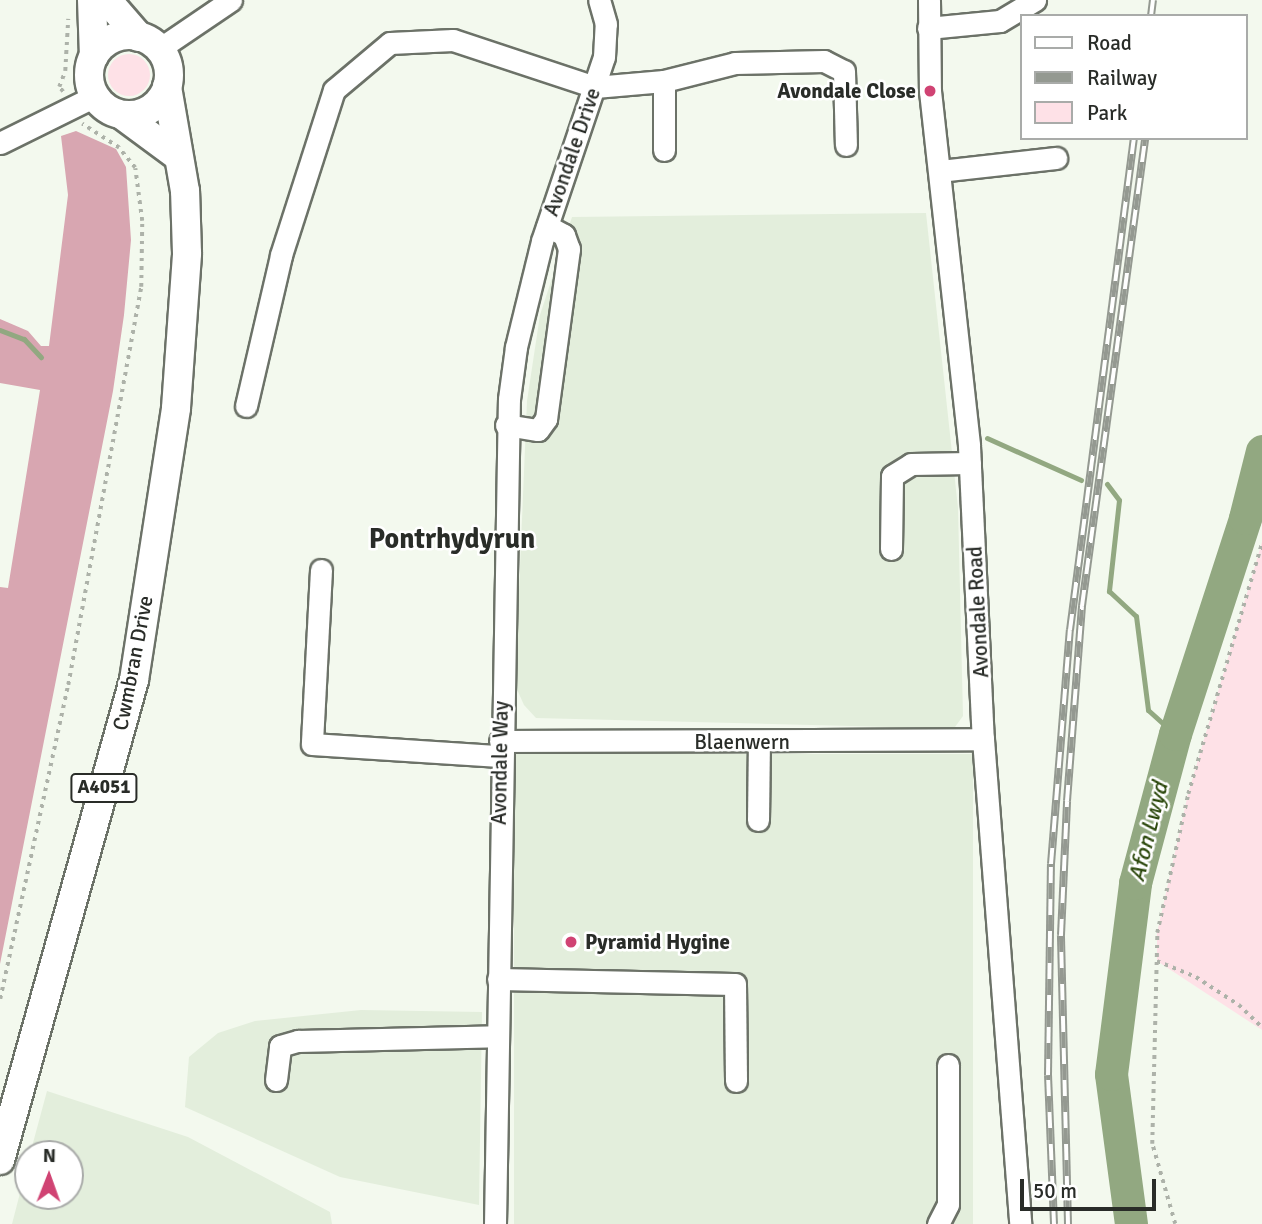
<!DOCTYPE html>
<html>
<head>
<meta charset="utf-8">
<style>
  body { margin:0 }
  #map { position:relative; width:1262px; height:1224px; overflow:hidden; background:#f3f9ee; font-family:Signika,sans-serif }
  div>[style] { position:absolute }
  .built>* { inset:0; background:#e3eedc; transform-origin:0 0 }
  .green>* { inset:0; background:#fee1e7 }
  .round { border-radius:50% }
  .forest>* { inset:0; background:#d8a6b1 }
  .stream>* { height:5px; margin:-2.5px; padding:0 2.5px; transform-origin:2.5px; border-radius:2.5px; background:#92a881 }
  .river>* { height:33px; margin:-16.5px; padding:0 16.5px; transform-origin:16.5px; border-radius:16.5px; background:#92a881 }
  .path>* { height:3.5px; margin-top:-1.75px; transform-origin:0; background:repeating-linear-gradient(90deg,#adb2a9 0 3.5px,transparent 0 8.5px) }
  .roads { filter:drop-shadow(2px 0 #6c7268) drop-shadow(-2px 0 #6c7268) drop-shadow(0 2px #6c7268) drop-shadow(0 -2px #6c7268) }
  .minor>* { height:21px; margin:-10.5px; padding:0 10.5px; transform-origin:10.5px; border-radius:10.5px; background:#fff }
  .major>* { height:28px; margin:-14px; padding:0 14px; transform-origin:14px; border-radius:14px; background:#fff }
  .major>.ring { margin:-14px; padding:0; box-sizing:content-box; background:none; border:28px solid #fff; border-radius:50% }
  .rail>* { height:8px; margin-top:-4px; transform-origin:0; background:repeating-linear-gradient(90deg,#fff 0 16px,#949991 0 32px); box-sizing:border-box; border-block:2px solid #949991 }
  .dots>* { width:19px; height:19px; translate:-50% -50%; box-sizing:border-box; border:4px solid #fff; border-radius:50% }
  span { translate:-50% -50%; white-space:nowrap; text-align:center; line-height:1.15; -webkit-text-stroke:5px #fff; paint-order:stroke }
  .shield-label span { padding:2px 5px; background:#fff; border:2px solid; border-radius:5px; -webkit-text-stroke-width:0 }
  .shield-label { font-size:19px; color:#292c28; font-weight:700 }
  .poi-label { font-size:21px; color:#292c28; font-weight:700 }
  .right { translate:-100% -50%; text-align:right }
  .left { translate:0 -50%; text-align:left }
  .street-label { font-size:21px; color:#292c28 }
  .water-label { font-size:23px; color:#2d490e; font-style:italic }
  .district-label { font-size:28px; color:#292c28; font-weight:700 }
  .legend { position:absolute; left:1020px; top:14px; width:228px; height:126px; box-sizing:border-box; background:#fff; border:2px solid #a9aba9; margin:0; padding:9px 12px; list-style:none; font-size:21px; color:#292c28 }
  .legend li { display:flex; align-items:center; gap:14px; height:35px }
  .legend b { width:35px; border:2px solid #a9aba9 }
  .north { position:absolute; left:14px; top:1140px; width:70px; height:70px; box-sizing:border-box; background:#fff; border:2px solid #a9aba9; border-radius:50%; rotate:1deg; font-size:19px; font-weight:700; line-height:28px; text-align:center; color:#292c28 }
  .north::after { content:''; display:block; margin:auto; width:24px; height:32px; background:#d04373; clip-path:polygon(50% 0,100% 100%,50% 72%,0 100%) }
  .scale { position:absolute; left:1020px; top:1179px; width:136px; height:32px; box-sizing:border-box; border:4px solid #292c28; border-top:0; padding-left:9px; font-size:21px; line-height:24px; white-space:nowrap; color:#292c28; -webkit-text-stroke:5px #fff; paint-order:stroke }
</style>
</head>
<body>
<div id="map">
  <div class="built">
    <div style="clip-path:polygon(926px 213px,958px 508px,963px 716px,955px 727px,931px 728px,536px 718px,524px 705px,515px 685px,527px 401px,540px 315px,572px 217px)"></div>
    <div style="left:514px;top:754px;width:459px;height:470px"></div>
    <div style="clip-path:polygon(361px 1010px,482px 1012px,479px 1205px,340px 1177px,185px 1107px,189px 1057px,218px 1033px,255px 1021px)"></div>
    <div style="clip-path:polygon(47px 1091px,188px 1137px,330px 1212px,332px 1224px,12px 1224px,28px 1162px,28px 1196px,70px 1196px,70px 1154px,30px 1154px)"></div>
  </div>
  <div class="green">
    <div class="round" style="left:108px;top:54px;width:42px;height:42px"></div>
    <div style="clip-path:polygon(1262px 542px,1262px 1030px,1157px 961px,1157px 933px,1188px 794px)"></div>
  </div>
  <div class="forest">
    <div style="clip-path:polygon(76px 131px,116px 149px,126px 167px,131px 240px,124px 315px,113px 391px,0 964px,0 587px,8px 588px,40px 390px,0 383px,0 319px,28px 331px,41px 346px,49px 346px,68px 195px,61px 136px)"></div>
  </div>
  <div class="stream">
    <div style="left:0;top:330px;width:26px;rotate:21deg"></div>
    <div style="left:24px;top:339px;width:25px;rotate:47deg"></div>
    <div style="left:987px;top:438px;width:103px;rotate:24.1deg"></div>
    <div style="left:1107px;top:484px;width:20px;rotate:53deg"></div>
    <div style="left:1119px;top:500px;width:92px;rotate:96.3deg"></div>
    <div style="left:1109px;top:591px;width:37px;rotate:43deg"></div>
    <div style="left:1136px;top:616px;width:95px;rotate:82.7deg"></div>
    <div style="left:1148px;top:710px;width:36px;rotate:42deg"></div>
  </div>
  <div class="river">
    <div style="left:1131px;top:1224px;width:151px;rotate:-97.6deg"></div>
    <div style="left:1111px;top:1074px;width:193px;rotate:-82.8deg"></div>
    <div style="left:1135px;top:883px;width:154px;rotate:-75deg"></div>
    <div style="left:1175px;top:734px;width:227px;rotate:-72deg"></div>
    <div style="left:1245px;top:518px;width:69px;rotate:-75.8deg"></div>
  </div>
  <div class="path">
    <div style="left:63px;top:92px;width:6px;rotate:-129deg"></div>
    <div style="left:59px;top:87px;width:17px;rotate:-69deg"></div>
    <div style="left:65px;top:71px;width:52px;rotate:-86.7deg"></div>
    <div style="left:1157px;top:961px;width:42px;rotate:22.3deg"></div>
    <div style="left:1196px;top:977px;width:51px;rotate:33.1deg"></div>
    <div style="left:1239px;top:1005px;width:32px;rotate:44deg"></div>
    <div style="left:0;top:999px;width:321px;rotate:-77.8deg"></div>
    <div style="left:68px;top:685px;width:405px;rotate:-79.6deg"></div>
    <div style="left:141px;top:287px;width:66px;rotate:-89.1deg"></div>
    <div style="left:142px;top:221px;width:53px;rotate:-97.5deg"></div>
    <div style="left:135px;top:168px;width:26px;rotate:-129deg"></div>
    <div style="left:119px;top:148px;width:44px;rotate:-147deg"></div>
    <div style="left:1175px;top:1224px;width:83px;rotate:-106deg"></div>
    <div style="left:1152px;top:1144px;width:211px;rotate:-88.6deg"></div>
    <div style="left:1157px;top:933px;width:142px;rotate:-77.4deg"></div>
    <div style="left:1188px;top:794px;width:263px;rotate:-73.6deg"></div>
  </div>
  <div class="roads">
    <div class="minor">
      <div style="left:929px;top:0;width:91px;rotate:89.4deg"></div>
      <div style="left:930px;top:91px;width:357px;rotate:83.7deg"></div>
      <div style="left:969px;top:446px;width:293px;rotate:87.3deg"></div>
      <div style="left:983px;top:739px;width:486px;rotate:85.6deg"></div>
      <div style="left:928px;top:28px;width:72px;rotate:-5.6deg"></div>
      <div style="left:1000px;top:21px;width:41px;rotate:-31deg"></div>
      <div style="left:159px;top:49px;width:87px;rotate:-34.2deg"></div>
      <div style="left:664px;top:81px;width:73px;rotate:-14.2deg"></div>
      <div style="left:735px;top:63px;width:89px;rotate:-1.3deg"></div>
      <div style="left:824px;top:61px;width:22px;rotate:27deg"></div>
      <div style="left:844px;top:71px;width:74px;rotate:88.5deg"></div>
      <div style="left:0;top:143px;width:106px;rotate:-26.3deg"></div>
      <div style="left:940px;top:171px;width:117px;rotate:-6.4deg"></div>
      <div style="left:246px;top:406px;width:155px;rotate:-76.9deg"></div>
      <div style="left:281px;top:255px;width:173px;rotate:-72.2deg"></div>
      <div style="left:334px;top:90px;width:73px;rotate:-40deg"></div>
      <div style="left:390px;top:43px;width:63px;rotate:-2.7deg"></div>
      <div style="left:453px;top:40px;width:150px;rotate:18.3deg"></div>
      <div style="left:595px;top:87px;width:69px;rotate:-5deg"></div>
      <div style="left:664px;top:81px;width:69px;rotate:90deg"></div>
      <div style="left:506px;top:425px;width:32px;rotate:9deg"></div>
      <div style="left:538px;top:430px;width:14px;rotate:-54deg"></div>
      <div style="left:546px;top:419px;width:172px;rotate:-82.3deg"></div>
      <div style="left:569px;top:249px;width:15px;rotate:-110deg"></div>
      <div style="left:564px;top:235px;width:19px;rotate:-152deg"></div>
      <div style="left:891px;top:549px;width:73px;rotate:-89.2deg"></div>
      <div style="left:892px;top:476px;width:22px;rotate:-32deg"></div>
      <div style="left:911px;top:464px;width:59px;rotate:-1deg"></div>
      <div style="left:321px;top:570px;width:174px;rotate:93deg"></div>
      <div style="left:312px;top:744px;width:188px;rotate:3.7deg"></div>
      <div style="left:500px;top:741px;width:483px;rotate:-0.2deg"></div>
      <div style="left:758px;top:820px;width:77px;rotate:-89.3deg"></div>
      <div style="left:498px;top:979px;width:237px;rotate:1.2deg"></div>
      <div style="left:735px;top:984px;width:97px;rotate:89.4deg"></div>
      <div style="left:276px;top:1080px;width:34px;rotate:-83deg"></div>
      <div style="left:280px;top:1046px;width:19px;rotate:-16deg"></div>
      <div style="left:298px;top:1041px;width:199px;rotate:-1.4deg"></div>
      <div style="left:495px;top:1224px;width:825px;rotate:-89.03deg"></div>
      <div style="left:509px;top:399px;width:52px;rotate:-82.3deg"></div>
      <div style="left:516px;top:347px;width:109px;rotate:-76.2deg"></div>
      <div style="left:542px;top:241px;width:194px;rotate:-71.4deg"></div>
      <div style="left:604px;top:57px;width:33px;rotate:-87deg"></div>
      <div style="left:606px;top:24px;width:25px;rotate:-106deg"></div>
      <div style="left:938px;top:1224px;width:22px;rotate:-63deg"></div>
      <div style="left:948px;top:1204px;width:139px;rotate:-90deg"></div>
    </div>
    <div class="major">
      <div style="left:92px;top:0;width:56px;rotate:88deg"></div>
      <div style="left:107px;top:0;width:49px;rotate:49.1deg"></div>
      <div class="ring" style="left:89px;top:35px;width:52px;height:52px"></div>
      <div style="left:122px;top:115px;width:67px;rotate:36.5deg"></div>
      <div style="left:0;top:1160px;width:498px;rotate:-74.4deg"></div>
      <div style="left:134px;top:680px;width:275px;rotate:-81.2deg"></div>
      <div style="left:176px;top:408px;width:155px;rotate:-85.9deg"></div>
      <div style="left:187px;top:253px;width:62px;rotate:-91.8deg"></div>
      <div style="left:185px;top:191px;width:106px;rotate:-99.8deg"></div>
    </div>
  </div>
  <div class="rail">
    <div style="left:1151px;top:16px;width:16px;rotate:-83deg"></div>
    <div style="left:1054px;top:1224px;width:149px;rotate:-92.3deg"></div>
    <div style="left:1048px;top:1075px;width:211px;rotate:-89.2deg"></div>
    <div style="left:1051px;top:864px;width:235px;rotate:-85.4deg"></div>
    <div style="left:1070px;top:630px;width:496px;rotate:-82.6deg"></div>
    <div style="left:1068px;top:1224px;width:289px;rotate:-91.4deg"></div>
    <div style="left:1061px;top:935px;width:134px;rotate:-87.4deg"></div>
    <div style="left:1067px;top:801px;width:196px;rotate:-85.6deg"></div>
    <div style="left:1082px;top:606px;width:472px;rotate:-82.3deg"></div>
  </div>
  <div class="dots">
    <div style="left:930px;top:91px;background:#d04373"></div>
    <div style="left:571px;top:942px;background:#d04373"></div>
  </div>
  <div class="shield-label">
    <span style="left:104px;top:788px">A4051</span>
  </div>
  <div class="poi-label">
    <span class="right" style="left:916px;top:91px">Avondale Close</span>
    <span class="left" style="left:585px;top:942px">Pyramid Hygine</span>
  </div>
  <div class="street-label">
    <span style="left:572px;top:152px;rotate:-71deg">Avondale Drive</span>
    <span style="left:978px;top:612px;rotate:-93deg">Avondale Road</span>
    <span style="left:133px;top:663px;rotate:-79deg">Cwmbran Drive</span>
    <span style="left:742px;top:742px">Blaenwern</span>
    <span style="left:500px;top:763px;rotate:-89deg">Avondale Way</span>
  </div>
  <div class="water-label">
    <span style="left:1149px;top:832px;rotate:-76deg">Afon Lwyd</span>
  </div>
  <div class="district-label">
    <span style="left:452px;top:539px">Pontrhydyrun</span>
  </div>
  <ul class="legend">
  <li><b style="height:9px;background:#fff"></b>Road</li>
  <li><b style="height:9px;background:#949991"></b>Railway</li>
  <li><b style="height:19px;background:#fee1e7"></b>Park</li>
  </ul>
  <div class="north">N</div>
  <div class="scale">50 m</div>
</div>
</body>
</html>
